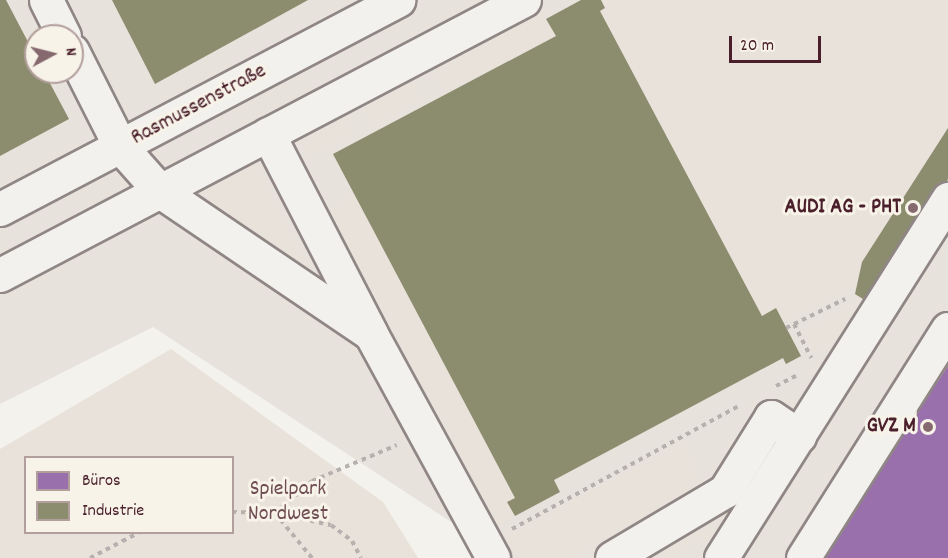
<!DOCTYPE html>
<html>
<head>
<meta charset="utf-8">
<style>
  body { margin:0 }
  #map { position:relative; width:948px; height:558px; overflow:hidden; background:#f4f2ec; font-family:Dekko,sans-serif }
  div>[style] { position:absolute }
  .built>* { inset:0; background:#e7e2db }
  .green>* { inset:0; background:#e8e2da; transform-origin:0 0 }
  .offices>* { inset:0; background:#9970ab }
  .industry>* { inset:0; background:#8c8c6e }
  .path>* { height:4px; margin-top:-2px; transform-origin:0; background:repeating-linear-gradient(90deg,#b6b0ae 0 4.5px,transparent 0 9px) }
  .roads { filter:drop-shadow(2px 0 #8f8685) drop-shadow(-2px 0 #8f8685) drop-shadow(0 2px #8f8685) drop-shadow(0 -2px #8f8685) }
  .minor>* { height:33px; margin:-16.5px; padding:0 16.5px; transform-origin:16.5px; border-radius:16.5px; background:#f2f1ed }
  .dots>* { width:16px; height:16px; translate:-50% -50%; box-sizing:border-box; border:3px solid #f7f3e8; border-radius:50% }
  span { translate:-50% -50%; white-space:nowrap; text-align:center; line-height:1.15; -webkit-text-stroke:6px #f7f3e8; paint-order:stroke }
  .street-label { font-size:22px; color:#4a1f2b }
  .poi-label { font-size:22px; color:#4a1f2b; font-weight:700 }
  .right { translate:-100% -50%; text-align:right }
  .park-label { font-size:22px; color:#6f4c53 }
  .legend { position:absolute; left:24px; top:456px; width:210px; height:78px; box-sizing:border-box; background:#f7f3e8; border:2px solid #b29e9c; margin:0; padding:8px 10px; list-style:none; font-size:18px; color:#4a1f2b }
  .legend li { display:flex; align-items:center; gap:12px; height:30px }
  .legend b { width:30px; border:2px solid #b29e9c }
  .north { position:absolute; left:24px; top:24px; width:60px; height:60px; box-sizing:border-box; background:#f7f3e8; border:2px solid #b29e9c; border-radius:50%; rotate:83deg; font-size:16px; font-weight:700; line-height:24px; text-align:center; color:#4a1f2b }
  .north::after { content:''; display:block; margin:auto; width:21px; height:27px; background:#86696f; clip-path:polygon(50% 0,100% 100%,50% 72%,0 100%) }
  .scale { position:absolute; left:729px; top:36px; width:92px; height:27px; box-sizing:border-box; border:3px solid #4a1f2b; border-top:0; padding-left:8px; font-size:18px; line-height:21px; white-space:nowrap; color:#4a1f2b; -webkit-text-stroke:4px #f7f3e8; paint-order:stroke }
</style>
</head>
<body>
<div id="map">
  <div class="built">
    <div style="clip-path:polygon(evenodd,0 0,948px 0,948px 558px,478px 558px,465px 531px,153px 327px,0 404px,0 0,36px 36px,72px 36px,72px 72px,36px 72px,36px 36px)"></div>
  </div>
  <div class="green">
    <div style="clip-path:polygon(601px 0,948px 0,948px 128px,857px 285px,783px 321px,776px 309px,762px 316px,600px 11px,605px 8px)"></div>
    <div style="left:540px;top:4px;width:36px;height:124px;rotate:63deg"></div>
    <div style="left:405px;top:75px;width:29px;height:51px;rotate:61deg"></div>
    <div style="clip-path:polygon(339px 112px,353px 136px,306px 155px,305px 133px)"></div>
    <div style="clip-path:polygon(253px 160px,315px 280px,207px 198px,207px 181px)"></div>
    <div style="clip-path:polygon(354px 193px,515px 498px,508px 502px,515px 516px,495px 525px,330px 213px)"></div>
    <div style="clip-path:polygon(854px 305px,866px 312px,840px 339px,815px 352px,804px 332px)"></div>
    <div style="clip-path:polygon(evenodd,171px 349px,383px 502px,418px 558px,0 558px,0 449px,171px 349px,26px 458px,232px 458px,232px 532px,26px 532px,26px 458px)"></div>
    <div style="clip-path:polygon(685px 442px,697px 478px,686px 498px,570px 558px,516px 558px,504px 537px)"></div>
    <div style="clip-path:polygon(722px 514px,726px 524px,711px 545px,694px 535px,677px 558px,648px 558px)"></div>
  </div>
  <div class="offices">
    <div style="clip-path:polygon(948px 366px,948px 558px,825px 558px,867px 488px)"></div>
  </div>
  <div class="industry">
    <div style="clip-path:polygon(0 0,6px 0,36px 57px,36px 72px,44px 72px,69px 119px,0 156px)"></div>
    <div style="clip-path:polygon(112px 0,308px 0,155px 84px)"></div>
    <div style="clip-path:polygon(581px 0,601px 0,605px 8px,600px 11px,762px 316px,776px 308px,801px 356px,786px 364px,783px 358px,554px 480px,560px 492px,515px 516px,507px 502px,515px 498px,333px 154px,556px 36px,546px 19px)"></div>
    <div style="clip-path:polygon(948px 128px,948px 179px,871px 304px,855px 294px,862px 262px)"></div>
  </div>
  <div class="path">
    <div style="left:794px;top:324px;width:38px;rotate:63deg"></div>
    <div style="left:786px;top:328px;width:66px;rotate:-26.2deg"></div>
    <div style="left:776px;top:386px;width:25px;rotate:-27deg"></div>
    <div style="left:232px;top:512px;width:43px;rotate:1.3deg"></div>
    <div style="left:275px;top:513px;width:57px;rotate:12.1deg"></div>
    <div style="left:331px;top:525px;width:26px;rotate:37deg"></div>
    <div style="left:352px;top:541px;width:19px;rotate:62deg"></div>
    <div style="left:512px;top:529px;width:260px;rotate:-28.5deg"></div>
    <div style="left:90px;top:558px;width:56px;rotate:-27.5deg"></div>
    <div style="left:312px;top:558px;width:58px;rotate:-129.4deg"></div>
    <div style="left:275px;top:513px;width:49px;rotate:-40.9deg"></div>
    <div style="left:312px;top:481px;width:92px;rotate:-23deg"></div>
  </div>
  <div class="roads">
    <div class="minor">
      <div style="left:46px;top:0;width:40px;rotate:63.4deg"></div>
      <div style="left:72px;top:51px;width:106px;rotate:63.2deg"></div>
      <div style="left:120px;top:146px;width:60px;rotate:48.4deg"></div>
      <div style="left:160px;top:191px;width:411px;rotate:-27.7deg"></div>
      <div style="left:268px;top:134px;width:220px;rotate:62.7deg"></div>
      <div style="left:0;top:209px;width:450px;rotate:-27.7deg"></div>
      <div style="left:0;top:275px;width:181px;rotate:-27.7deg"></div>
      <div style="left:160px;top:191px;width:255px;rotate:34.1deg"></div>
      <div style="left:371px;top:334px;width:255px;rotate:61.4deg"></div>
      <div style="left:612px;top:558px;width:131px;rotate:-30.7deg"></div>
      <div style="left:725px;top:491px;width:87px;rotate:-58.1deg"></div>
      <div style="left:771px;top:417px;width:34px;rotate:34deg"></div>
      <div style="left:721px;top:558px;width:425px;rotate:-57.7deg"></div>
      <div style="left:803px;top:558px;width:271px;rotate:-57.7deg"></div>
    </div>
  </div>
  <div class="dots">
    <div style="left:913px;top:208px;background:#86696f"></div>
    <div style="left:928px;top:427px;background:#86696f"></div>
  </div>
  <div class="street-label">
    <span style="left:199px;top:105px;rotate:-28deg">Rasmussenstraße</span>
  </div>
  <div class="poi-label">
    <span class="right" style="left:901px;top:208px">AUDI AG - PHT</span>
    <span class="right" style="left:916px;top:427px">GVZ M</span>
  </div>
  <div class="park-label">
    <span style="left:288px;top:502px">Spielpark<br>Nordwest</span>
  </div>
  <ul class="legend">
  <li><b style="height:16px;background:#9970ab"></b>Büros</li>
  <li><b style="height:16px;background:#8c8c6e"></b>Industrie</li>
  </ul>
  <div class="north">N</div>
  <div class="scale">20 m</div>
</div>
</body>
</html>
